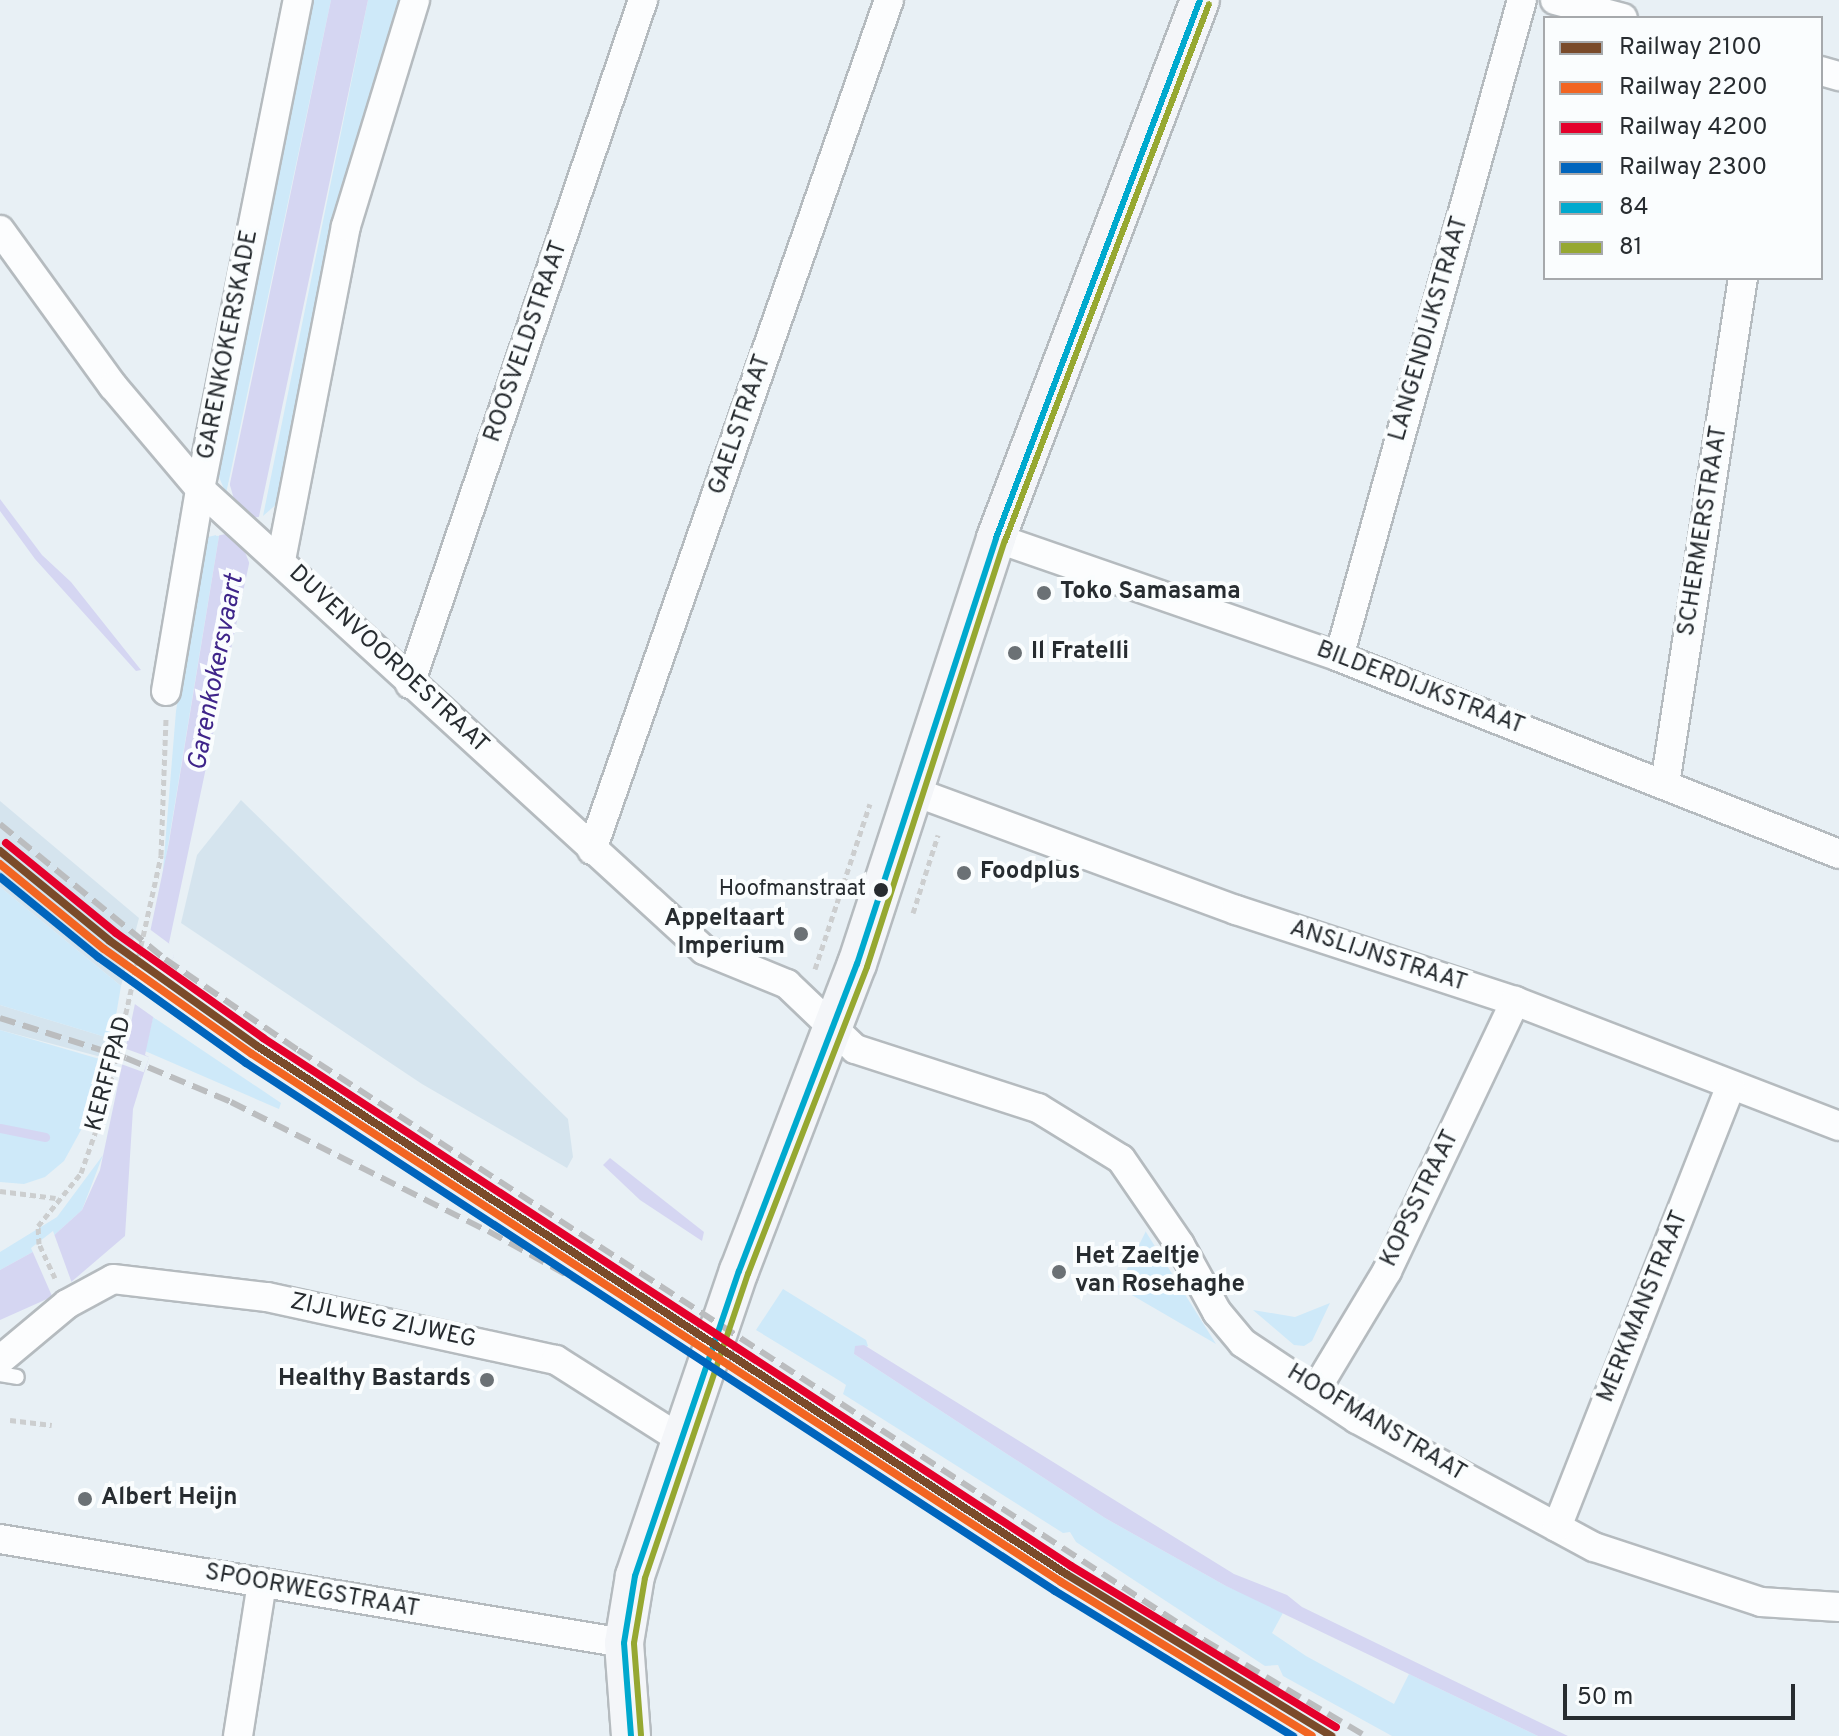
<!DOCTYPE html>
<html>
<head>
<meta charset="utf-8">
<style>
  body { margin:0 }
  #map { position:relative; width:1839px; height:1736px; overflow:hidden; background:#e8f0f5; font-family:Overpass,sans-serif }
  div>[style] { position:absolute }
  .built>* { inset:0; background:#d5e4ee }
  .green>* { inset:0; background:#cee9f9 }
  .water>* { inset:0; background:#d5d6f2 }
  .pier>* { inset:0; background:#e8f0f5; transform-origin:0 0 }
  .stream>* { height:9px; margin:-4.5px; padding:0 4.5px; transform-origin:4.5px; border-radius:4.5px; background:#d5d6f2 }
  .path>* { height:5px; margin-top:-2.5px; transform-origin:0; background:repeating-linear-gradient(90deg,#cccecf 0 6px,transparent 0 10px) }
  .roads { filter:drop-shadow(2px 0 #b5bbbf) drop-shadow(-2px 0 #b5bbbf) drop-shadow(0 2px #b5bbbf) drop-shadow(0 -2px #b5bbbf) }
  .lane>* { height:14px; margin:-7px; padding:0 7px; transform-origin:7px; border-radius:7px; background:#fcfdfe }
  .street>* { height:28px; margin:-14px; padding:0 14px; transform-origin:14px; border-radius:14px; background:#fcfdfe }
  .secondary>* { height:38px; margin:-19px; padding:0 19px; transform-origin:19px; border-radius:19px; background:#f4f6f9 }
  .rail>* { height:6px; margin-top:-3px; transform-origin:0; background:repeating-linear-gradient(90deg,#bbbdbf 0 16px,transparent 0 24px) }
  .bus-1>* { height:6px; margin:-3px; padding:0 3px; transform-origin:3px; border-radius:3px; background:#00a9ce }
  .bus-2>* { height:6px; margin:-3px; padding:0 3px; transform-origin:3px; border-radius:3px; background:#96a831 }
  .rail-1>* { height:8px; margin:-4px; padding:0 4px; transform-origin:4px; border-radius:4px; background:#7a4b2a }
  .rail-2>* { height:8px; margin:-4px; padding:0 4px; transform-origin:4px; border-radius:4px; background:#f26522 }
  .rail-3>* { height:8px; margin:-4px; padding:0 4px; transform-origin:4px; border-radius:4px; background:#e4002b }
  .rail-4>* { height:8px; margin:-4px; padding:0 4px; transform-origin:4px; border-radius:4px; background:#0065bd }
  .dots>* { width:22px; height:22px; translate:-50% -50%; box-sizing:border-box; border:4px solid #fafdfe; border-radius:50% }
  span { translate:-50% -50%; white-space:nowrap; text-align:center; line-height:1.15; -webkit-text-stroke:8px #fafdfe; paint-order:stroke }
  .bus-label { font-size:22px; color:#272c30 }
  .right { translate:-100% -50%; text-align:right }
  .street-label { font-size:24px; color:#272c30 }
  .poi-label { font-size:24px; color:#272c30; font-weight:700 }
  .left { translate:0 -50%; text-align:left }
  .water-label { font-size:26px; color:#3f258a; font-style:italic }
  .legend { position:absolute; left:1543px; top:16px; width:280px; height:264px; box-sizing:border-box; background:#fafdfe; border:2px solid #a6a9ac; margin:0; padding:10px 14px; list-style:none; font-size:24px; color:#272c30 }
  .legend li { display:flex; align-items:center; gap:16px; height:40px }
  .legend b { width:40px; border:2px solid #a6a9ac }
  .scale { position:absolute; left:1563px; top:1684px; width:232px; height:36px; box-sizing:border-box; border:4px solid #272c30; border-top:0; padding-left:10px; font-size:24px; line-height:28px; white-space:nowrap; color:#272c30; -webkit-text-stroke:6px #fafdfe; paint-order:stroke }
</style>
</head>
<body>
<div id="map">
  <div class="built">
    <div style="clip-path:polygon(241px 800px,568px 1119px,573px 1157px,567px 1168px,422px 1084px,181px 923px,197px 855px)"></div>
    <div style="clip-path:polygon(0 801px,139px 918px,121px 986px,0 887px)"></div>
    <div style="clip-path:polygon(0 1005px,112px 1039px,105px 1058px,0 1030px)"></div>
  </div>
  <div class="green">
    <div style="clip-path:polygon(313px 0,331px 0,226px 494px,217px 472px)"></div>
    <div style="clip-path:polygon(368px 0,400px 0,345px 179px,279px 502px,263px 516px)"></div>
    <div style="clip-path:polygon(216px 535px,219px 536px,162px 882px,176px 711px,204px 538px)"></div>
    <div style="clip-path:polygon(0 887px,121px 986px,112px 1039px,0 1005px)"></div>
    <div style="clip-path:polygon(153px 1017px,281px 1103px,279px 1109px,145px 1051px)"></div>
    <div style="clip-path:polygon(0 1030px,103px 1060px,81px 1130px,64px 1161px,45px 1177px,24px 1184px,0 1182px)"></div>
    <div style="clip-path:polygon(103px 1155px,82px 1210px,40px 1248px,0 1270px,0 1252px,57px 1217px)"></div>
    <div style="clip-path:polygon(1146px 1231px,1146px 1232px,1216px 1344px,1118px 1287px)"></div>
    <div style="clip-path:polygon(783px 1289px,866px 1340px,868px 1346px,854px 1354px,1105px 1518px,1226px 1586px,1284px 1611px,1272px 1633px,1306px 1656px,1394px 1704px,1409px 1674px,1538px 1736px,1392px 1736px,1283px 1676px,1278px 1665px,1265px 1666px,1076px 1542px,1070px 1532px,1063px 1533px,843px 1394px,846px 1385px,840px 1381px,756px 1330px)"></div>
    <div style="clip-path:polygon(1330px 1303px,1312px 1341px,1304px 1346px,1294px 1345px,1253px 1310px,1295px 1317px)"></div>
  </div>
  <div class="water">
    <div style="clip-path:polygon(331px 0,368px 0,169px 943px,174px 957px,164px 970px,172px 977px,161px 990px,168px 996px,153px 1018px,145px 1055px,149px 1057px,133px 1109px,125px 1236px,56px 1295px,0 1320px,0 1270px,40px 1248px,82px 1210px,100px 1170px,169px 842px,219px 536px)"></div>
    <div style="clip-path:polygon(0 499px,42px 555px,71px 582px,141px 670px,136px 671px,35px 559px,0 511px)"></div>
    <div style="clip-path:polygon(610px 1158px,704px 1232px,702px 1241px,640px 1200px,603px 1165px)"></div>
    <div style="clip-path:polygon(864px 1345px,1234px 1574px,1287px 1595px,1302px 1607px,1568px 1736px,1538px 1736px,1226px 1586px,1105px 1518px,854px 1354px,855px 1346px)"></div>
  </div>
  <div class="pier">
    <div style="clip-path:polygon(229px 482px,234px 499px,253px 518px,263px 516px,252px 570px,245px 552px,226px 534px,216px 536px)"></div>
    <div style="clip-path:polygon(148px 928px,171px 945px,174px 957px,164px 970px,172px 977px,161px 990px,168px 996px,156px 1019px,132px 1002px)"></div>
    <div style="left:121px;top:1047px;width:30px;height:16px;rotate:20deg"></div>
    <div style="clip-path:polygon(53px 1231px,73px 1286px,52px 1296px,31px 1248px)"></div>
  </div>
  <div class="stream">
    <div style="left:0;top:1128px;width:46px;rotate:11.3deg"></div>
  </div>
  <div class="path">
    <div style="left:913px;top:913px;width:82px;rotate:-72.2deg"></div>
    <div style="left:815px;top:969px;width:174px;rotate:-71.6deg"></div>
    <div style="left:0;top:1191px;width:56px;rotate:7.1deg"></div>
    <div style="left:55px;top:1278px;width:38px;rotate:-115deg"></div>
    <div style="left:39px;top:1244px;width:18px;rotate:-93deg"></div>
    <div style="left:38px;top:1226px;width:68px;rotate:-50.9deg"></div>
    <div style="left:81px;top:1173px;width:75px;rotate:-70.6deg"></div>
    <div style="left:106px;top:1102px;width:253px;rotate:-77.4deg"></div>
    <div style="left:161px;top:855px;width:138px;rotate:-87.9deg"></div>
    <div style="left:10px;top:1420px;width:42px;rotate:6.8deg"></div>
  </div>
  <div class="roads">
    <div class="lane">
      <div style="left:0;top:1374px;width:17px;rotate:10deg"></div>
    </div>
    <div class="street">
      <div style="left:1555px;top:0;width:70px;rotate:14.8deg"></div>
      <div style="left:1821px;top:71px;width:19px;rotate:16deg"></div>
      <div style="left:0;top:230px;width:193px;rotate:54.1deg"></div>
      <div style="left:113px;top:386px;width:135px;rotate:49.8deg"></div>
      <div style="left:200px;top:489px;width:683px;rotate:42.45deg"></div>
      <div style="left:704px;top:950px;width:90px;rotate:22.3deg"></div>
      <div style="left:787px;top:984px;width:94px;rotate:43.7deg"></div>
      <div style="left:855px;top:1049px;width:192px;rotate:17.9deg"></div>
      <div style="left:1038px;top:1108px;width:97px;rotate:31.6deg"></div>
      <div style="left:1121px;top:1159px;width:104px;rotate:55.5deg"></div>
      <div style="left:1180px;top:1245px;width:77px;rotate:61.1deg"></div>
      <div style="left:1217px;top:1312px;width:40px;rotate:50deg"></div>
      <div style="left:1243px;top:1343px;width:137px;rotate:33.7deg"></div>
      <div style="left:1357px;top:1419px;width:269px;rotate:28.4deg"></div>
      <div style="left:1594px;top:1547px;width:176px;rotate:18.2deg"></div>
      <div style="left:1761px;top:1602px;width:78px;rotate:3.7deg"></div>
      <div style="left:996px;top:538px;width:363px;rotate:19.1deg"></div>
      <div style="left:1339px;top:657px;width:537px;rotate:21.5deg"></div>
      <div style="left:281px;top:560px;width:340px;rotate:-79deg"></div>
      <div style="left:346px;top:226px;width:236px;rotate:-73deg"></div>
      <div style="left:1339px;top:657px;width:682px;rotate:-74.44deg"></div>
      <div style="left:410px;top:684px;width:723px;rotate:-71.19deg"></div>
      <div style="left:166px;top:691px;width:205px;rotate:-80.4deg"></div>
      <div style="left:200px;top:489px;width:499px;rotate:-78.7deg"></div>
      <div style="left:1665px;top:784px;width:512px;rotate:-81.24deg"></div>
      <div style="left:915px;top:792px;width:342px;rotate:20.2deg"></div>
      <div style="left:1236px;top:910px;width:293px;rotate:18.1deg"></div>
      <div style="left:1515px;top:1001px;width:347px;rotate:21.1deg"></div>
      <div style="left:592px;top:850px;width:900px;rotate:-70.74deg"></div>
      <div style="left:0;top:1360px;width:87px;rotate:-39.9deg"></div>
      <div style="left:67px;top:1304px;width:52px;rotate:-28.5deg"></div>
      <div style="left:113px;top:1279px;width:155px;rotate:6.7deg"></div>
      <div style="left:267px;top:1297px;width:296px;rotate:12.3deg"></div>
      <div style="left:556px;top:1360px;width:149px;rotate:32.4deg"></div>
      <div style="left:1315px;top:1391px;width:140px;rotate:-59deg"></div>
      <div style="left:1387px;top:1271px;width:299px;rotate:-64.6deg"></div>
      <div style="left:1557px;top:1527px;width:473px;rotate:-68.5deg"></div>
      <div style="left:0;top:1539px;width:633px;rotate:9.46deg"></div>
      <div style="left:238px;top:1736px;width:155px;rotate:-81.1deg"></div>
    </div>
    <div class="secondary">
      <div style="left:631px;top:1736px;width:93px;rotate:-94.3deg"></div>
      <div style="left:624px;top:1643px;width:68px;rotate:-80.7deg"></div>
      <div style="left:635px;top:1576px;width:322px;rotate:-71.2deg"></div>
      <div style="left:739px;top:1271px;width:329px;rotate:-69deg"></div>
      <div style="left:857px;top:964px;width:448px;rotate:-71.9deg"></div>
      <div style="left:996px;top:538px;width:575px;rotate:-69.23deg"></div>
    </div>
  </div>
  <div class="rail">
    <div style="left:0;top:824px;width:213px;rotate:39.3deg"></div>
    <div style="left:165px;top:959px;width:161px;rotate:34.4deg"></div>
    <div style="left:298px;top:1050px;width:1081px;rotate:33.07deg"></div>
    <div style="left:1204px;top:1640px;width:188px;rotate:30.7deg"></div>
    <div style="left:0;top:1018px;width:132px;rotate:17.6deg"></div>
    <div style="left:126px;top:1058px;width:114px;rotate:22.7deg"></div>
    <div style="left:231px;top:1102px;width:288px;rotate:26.7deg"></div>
    <div style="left:488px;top:1231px;width:127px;rotate:29.2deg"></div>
  </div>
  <div class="bus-1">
    <div style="left:631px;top:1736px;width:93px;rotate:-94.3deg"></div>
    <div style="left:624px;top:1643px;width:68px;rotate:-80.7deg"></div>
    <div style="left:635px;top:1576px;width:322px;rotate:-71.2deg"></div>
    <div style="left:739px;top:1271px;width:329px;rotate:-69deg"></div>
    <div style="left:857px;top:964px;width:448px;rotate:-71.9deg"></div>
    <div style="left:996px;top:538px;width:575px;rotate:-69.23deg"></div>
  </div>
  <div class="bus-2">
    <div style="left:641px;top:1735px;width:92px;rotate:-94.4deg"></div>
    <div style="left:634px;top:1643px;width:66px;rotate:-80.4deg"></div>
    <div style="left:645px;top:1578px;width:321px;rotate:-71.3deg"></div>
    <div style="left:748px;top:1274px;width:329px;rotate:-68.8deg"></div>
    <div style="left:867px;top:967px;width:448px;rotate:-72.1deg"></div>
    <div style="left:1005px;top:541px;width:574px;rotate:-69.2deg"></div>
  </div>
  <div class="rail-1">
    <div style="left:0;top:851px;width:142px;rotate:39.3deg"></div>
    <div style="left:110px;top:941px;width:181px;rotate:35.5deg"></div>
    <div style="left:257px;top:1046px;width:966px;rotate:33.13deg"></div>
    <div style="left:1066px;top:1574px;width:311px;rotate:31.4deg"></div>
  </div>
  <div class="rail-2">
    <div style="left:0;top:864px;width:134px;rotate:39.3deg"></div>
    <div style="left:104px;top:949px;width:181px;rotate:35.4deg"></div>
    <div style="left:252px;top:1054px;width:966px;rotate:33.13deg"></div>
    <div style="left:1061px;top:1582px;width:294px;rotate:31.5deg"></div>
  </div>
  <div class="rail-3">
    <div style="left:6px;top:843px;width:142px;rotate:39.3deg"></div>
    <div style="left:116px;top:933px;width:181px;rotate:35.5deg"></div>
    <div style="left:263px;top:1038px;width:965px;rotate:33.16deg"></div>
    <div style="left:1071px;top:1566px;width:310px;rotate:31.3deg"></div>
  </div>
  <div class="rail-4">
    <div style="left:0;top:877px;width:127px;rotate:39.2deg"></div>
    <div style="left:98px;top:957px;width:182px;rotate:35.6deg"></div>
    <div style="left:246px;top:1063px;width:966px;rotate:33.13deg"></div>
    <div style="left:1055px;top:1591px;width:279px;rotate:31.4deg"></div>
  </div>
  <div class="dots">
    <div style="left:1044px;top:593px;background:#6b7175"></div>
    <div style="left:1015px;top:653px;background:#6b7175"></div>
    <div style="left:964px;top:873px;background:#6b7175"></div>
    <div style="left:881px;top:890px;background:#272c30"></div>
    <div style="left:801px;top:934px;background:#6b7175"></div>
    <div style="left:1059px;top:1272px;background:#6b7175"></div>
    <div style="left:487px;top:1380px;background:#6b7175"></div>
    <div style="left:85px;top:1499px;background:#6b7175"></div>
  </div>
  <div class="bus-label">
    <span class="right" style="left:866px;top:890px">Hoofmanstraat</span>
  </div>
  <div class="street-label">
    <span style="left:1430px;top:329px;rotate:-74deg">LANGENDIJKSTRAAT</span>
    <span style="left:527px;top:342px;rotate:-71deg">ROOSVELDSTRAAT</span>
    <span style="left:229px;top:345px;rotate:-79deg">GARENKOKERSKADE</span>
    <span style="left:741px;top:425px;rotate:-71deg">GAELSTRAAT</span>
    <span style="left:1704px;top:531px;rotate:-81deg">SCHERMERSTRAAT</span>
    <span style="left:388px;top:660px;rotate:43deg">DUVENVOORDESTRAAT</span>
    <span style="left:1420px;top:689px;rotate:21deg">BILDERDIJKSTRAAT</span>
    <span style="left:1378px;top:957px;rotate:18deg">ANSLIJNSTRAAT</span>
    <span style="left:110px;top:1074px;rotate:-75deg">KERFFPAD</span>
    <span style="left:1421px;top:1199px;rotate:-64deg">KOPSSTRAAT</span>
    <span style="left:1644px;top:1307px;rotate:-68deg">MERKMANSTRAAT</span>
    <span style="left:383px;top:1322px;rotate:12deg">ZIJLWEG ZIJWEG</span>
    <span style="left:1376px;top:1424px;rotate:31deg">HOOFMANSTRAAT</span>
    <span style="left:312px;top:1592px;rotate:10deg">SPOORWEGSTRAAT</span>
  </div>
  <div class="poi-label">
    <span class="left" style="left:1060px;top:593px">Toko Samasama</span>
    <span class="left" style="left:1031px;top:653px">Il Fratelli</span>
    <span class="left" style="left:980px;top:873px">Foodplus</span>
    <span class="right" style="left:785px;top:934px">Appeltaart<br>Imperium</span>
    <span class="left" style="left:1075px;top:1272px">Het Zaeltje<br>van Rosehaghe</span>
    <span class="right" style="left:471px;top:1380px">Healthy Bastards</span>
    <span class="left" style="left:101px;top:1499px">Albert Heijn</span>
  </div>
  <div class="water-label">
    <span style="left:217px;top:673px;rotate:-79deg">Garenkokersvaart</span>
  </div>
  <ul class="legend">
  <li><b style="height:10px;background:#7a4b2a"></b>Railway 2100</li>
  <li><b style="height:10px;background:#f26522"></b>Railway 2200</li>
  <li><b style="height:10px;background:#e4002b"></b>Railway 4200</li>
  <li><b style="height:10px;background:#0065bd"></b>Railway 2300</li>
  <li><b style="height:10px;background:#00a9ce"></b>84</li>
  <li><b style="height:10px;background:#96a831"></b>81</li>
  </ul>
  <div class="scale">50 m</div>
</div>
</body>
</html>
